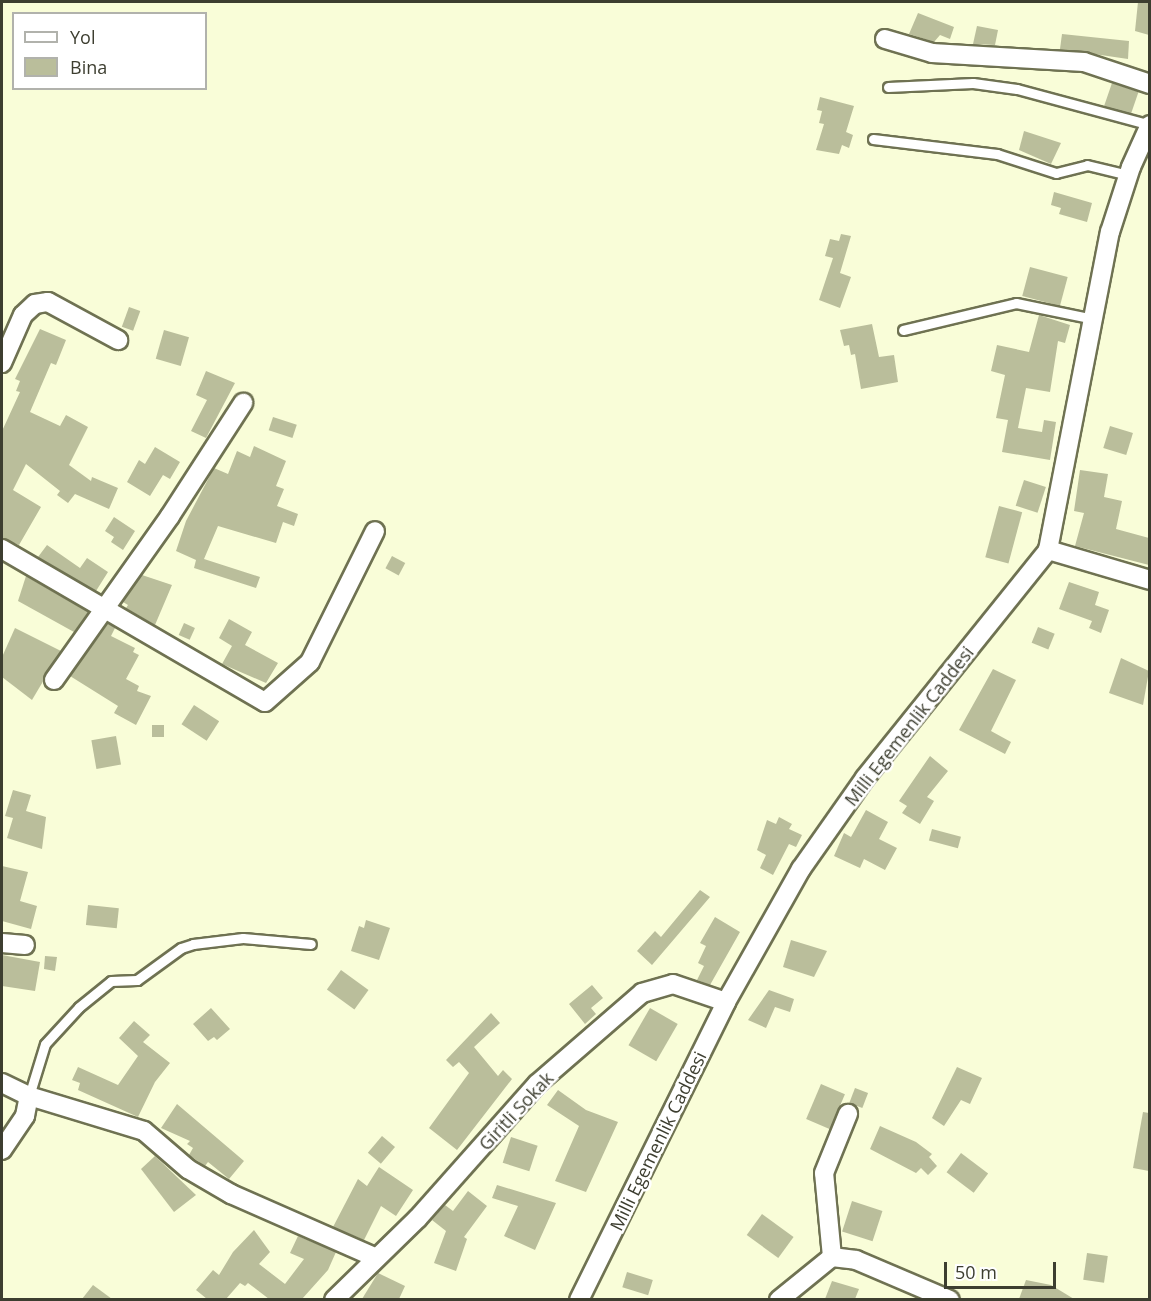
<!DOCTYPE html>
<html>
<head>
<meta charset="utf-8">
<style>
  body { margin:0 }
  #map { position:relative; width:1151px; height:1301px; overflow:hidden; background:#f9fdd8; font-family:"Open Sans",sans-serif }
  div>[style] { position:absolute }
  .building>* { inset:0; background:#babe9b; transform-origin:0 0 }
  .roads { filter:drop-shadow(2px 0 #6f7252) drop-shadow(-2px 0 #6f7252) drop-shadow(0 2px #6f7252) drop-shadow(0 -2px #6f7252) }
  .service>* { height:9px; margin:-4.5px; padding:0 4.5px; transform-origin:4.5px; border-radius:4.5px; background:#fff }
  .minor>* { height:18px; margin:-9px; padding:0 9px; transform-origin:9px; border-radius:9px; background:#fff }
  span { translate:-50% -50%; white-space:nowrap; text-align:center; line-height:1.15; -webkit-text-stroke:5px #fff; paint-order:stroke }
  .street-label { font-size:18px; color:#3d3e30 }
  .frame { position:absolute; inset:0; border:3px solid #3d3e30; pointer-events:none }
  .legend { position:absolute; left:12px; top:12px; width:195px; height:78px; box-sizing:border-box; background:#fff; border:2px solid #b1b2ac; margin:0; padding:8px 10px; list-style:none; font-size:18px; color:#3d3e30 }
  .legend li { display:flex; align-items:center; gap:12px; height:30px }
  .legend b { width:30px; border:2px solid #b1b2ac }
  .scale { position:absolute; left:944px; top:1262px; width:112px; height:27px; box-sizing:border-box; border:3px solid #3d3e30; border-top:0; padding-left:8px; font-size:18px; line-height:21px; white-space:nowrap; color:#3d3e30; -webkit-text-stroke:4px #fff; paint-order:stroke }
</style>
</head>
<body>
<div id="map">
  <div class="building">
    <div style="clip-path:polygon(1138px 2px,1149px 2px,1149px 35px,1135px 31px)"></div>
    <div style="clip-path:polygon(918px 13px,954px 27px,950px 39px,940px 35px,934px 42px,909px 34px)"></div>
    <div style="clip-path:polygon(977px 26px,998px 30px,995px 45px,973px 44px)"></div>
    <div style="clip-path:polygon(1062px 34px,1129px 41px,1128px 59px,1060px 49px)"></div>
    <div style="left:1112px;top:83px;width:28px;height:24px;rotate:19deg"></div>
    <div style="clip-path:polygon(820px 97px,854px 106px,846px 132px,853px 135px,849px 148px,842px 145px,839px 154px,816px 150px,824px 124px,819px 123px,822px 111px,817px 110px)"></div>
    <div style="clip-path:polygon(1024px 131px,1061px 143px,1051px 164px,1019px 150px)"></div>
    <div style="clip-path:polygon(1054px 192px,1092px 203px,1087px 222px,1059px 214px,1061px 208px,1051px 205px)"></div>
    <div style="clip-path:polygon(841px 234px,851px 236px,840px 273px,851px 277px,840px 308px,819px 300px,833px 258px,825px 256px,830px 239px,839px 241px)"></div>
    <div style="left:1030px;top:267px;width:39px;height:30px;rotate:15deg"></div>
    <div style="left:129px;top:307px;width:12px;height:21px;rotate:20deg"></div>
    <div style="clip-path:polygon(1039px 315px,1070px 325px,1065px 343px,1058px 341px,1050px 392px,1026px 388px,1018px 428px,1042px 432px,1044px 420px,1056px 422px,1050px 460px,1002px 452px,1008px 420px,996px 418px,1005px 375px,991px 371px,997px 345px,1029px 352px)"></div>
    <div style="clip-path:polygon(872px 324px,879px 357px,894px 355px,898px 382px,861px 389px,855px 354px,851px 355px,849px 345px,844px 346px,840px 330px)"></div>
    <div style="clip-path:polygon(40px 329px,66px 340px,56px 365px,51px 363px,30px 412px,60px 426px,66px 415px,88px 427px,69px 465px,91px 481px,92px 477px,118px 488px,109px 509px,75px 494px,68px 503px,57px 495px,60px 491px,26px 464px,13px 490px,41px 507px,19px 545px,2px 538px,2px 431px,20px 392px,16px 391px,20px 381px,15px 379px)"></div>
    <div style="left:164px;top:330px;width:26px;height:30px;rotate:16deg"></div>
    <div style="clip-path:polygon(206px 371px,235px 383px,206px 438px,191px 431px,207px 400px,196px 395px)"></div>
    <div style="left:273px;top:417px;width:25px;height:14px;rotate:18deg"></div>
    <div style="left:1110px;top:426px;width:24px;height:23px;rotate:17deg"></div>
    <div style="clip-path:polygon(254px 446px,286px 461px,276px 486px,284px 489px,277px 506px,298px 514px,294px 526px,283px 522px,276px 543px,218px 526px,204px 559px,260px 577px,256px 588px,194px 568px,196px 560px,176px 551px,186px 521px,214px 468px,228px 474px,237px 451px,250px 457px)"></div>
    <div style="clip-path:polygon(155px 447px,180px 462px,170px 479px,163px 475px,150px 496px,127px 482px,139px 460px,145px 464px)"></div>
    <div style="clip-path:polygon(1080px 470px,1108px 474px,1104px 497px,1122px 501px,1116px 529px,1149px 538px,1149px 565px,1075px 546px,1084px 513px,1074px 511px)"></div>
    <div style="left:1024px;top:480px;width:23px;height:27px;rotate:18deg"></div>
    <div style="left:999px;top:506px;width:24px;height:53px;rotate:15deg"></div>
    <div style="clip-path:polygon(114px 517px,135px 531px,123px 550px,111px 542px,114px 537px,105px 531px)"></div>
    <div style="clip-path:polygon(47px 545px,80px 568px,87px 558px,108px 572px,96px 591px,38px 557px)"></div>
    <div style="left:392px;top:556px;width:15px;height:14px;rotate:28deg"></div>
    <div style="clip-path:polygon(142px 575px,172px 585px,155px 625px,126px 608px,128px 605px,123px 602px)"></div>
    <div style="clip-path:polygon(26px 576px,88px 612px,74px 632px,18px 601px)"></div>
    <div style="clip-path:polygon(1069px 582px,1099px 592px,1095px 605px,1109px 610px,1101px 633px,1089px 628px,1092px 621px,1059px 609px)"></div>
    <div style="clip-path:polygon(229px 619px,252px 632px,245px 645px,278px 663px,266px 683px,222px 664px,232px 646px,219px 638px)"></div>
    <div style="left:184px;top:623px;width:12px;height:13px;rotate:24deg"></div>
    <div style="clip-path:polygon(108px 624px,115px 628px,111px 636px,135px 648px,133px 652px,139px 655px,126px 679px,139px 686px,137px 691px,151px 696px,136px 725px,114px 713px,118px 706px,70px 676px)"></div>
    <div style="left:1038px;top:627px;width:18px;height:17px;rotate:22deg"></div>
    <div style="clip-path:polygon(15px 628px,61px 651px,32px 700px,2px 677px,2px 657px)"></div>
    <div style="clip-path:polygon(1121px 658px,1149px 671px,1143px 705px,1109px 693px)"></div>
    <div style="clip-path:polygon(993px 669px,1016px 680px,991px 731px,1011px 742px,1005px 754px,959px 730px)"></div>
    <div style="left:194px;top:705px;width:30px;height:23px;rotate:33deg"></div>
    <div style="left:152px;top:725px;width:12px;height:12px"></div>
    <div style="left:116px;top:736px;width:29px;height:25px;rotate:80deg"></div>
    <div style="clip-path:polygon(930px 756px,948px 771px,927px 797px,934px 801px,920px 824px,902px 813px,907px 806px,899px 801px)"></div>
    <div style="clip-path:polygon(13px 790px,31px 795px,26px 811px,46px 817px,42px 849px,7px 838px,13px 818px,5px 816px)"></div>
    <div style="clip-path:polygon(866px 810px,888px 822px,879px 839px,897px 848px,885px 870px,864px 859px,860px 868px,834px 856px,844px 833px,851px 837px)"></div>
    <div style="clip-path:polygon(779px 817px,792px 824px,789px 829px,802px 835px,796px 847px,789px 844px,773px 875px,760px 868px,766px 855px,757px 850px,767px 820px,776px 824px)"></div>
    <div style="left:932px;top:829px;width:30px;height:12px;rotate:15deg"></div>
    <div style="clip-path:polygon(2px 866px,28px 872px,20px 901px,37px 906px,31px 929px,2px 921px)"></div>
    <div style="clip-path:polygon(700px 890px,710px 897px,652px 965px,637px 951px,655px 931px,661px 937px)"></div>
    <div style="left:88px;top:905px;width:31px;height:20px;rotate:6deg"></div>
    <div style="clip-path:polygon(715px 917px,740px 932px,710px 985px,697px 980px,704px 966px,698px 963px,706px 946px,700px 943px)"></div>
    <div style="clip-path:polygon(366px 920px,390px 928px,379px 960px,351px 951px,359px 926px,364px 928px)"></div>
    <div style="clip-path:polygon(791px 940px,827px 951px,814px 977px,783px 967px)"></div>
    <div style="clip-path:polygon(2px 955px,40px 962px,35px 991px,2px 986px)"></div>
    <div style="clip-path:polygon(45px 956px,57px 957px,55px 971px,44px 969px)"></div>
    <div style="left:341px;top:970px;width:34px;height:24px;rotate:36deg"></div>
    <div style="clip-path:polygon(592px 985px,603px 998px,591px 1008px,596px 1014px,585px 1024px,569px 1004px)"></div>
    <div style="clip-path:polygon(769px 990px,794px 999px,790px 1012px,775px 1007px,766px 1028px,748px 1020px)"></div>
    <div style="clip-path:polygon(211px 1008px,230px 1029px,217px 1040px,214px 1037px,208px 1041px,193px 1024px)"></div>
    <div style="left:650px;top:1008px;width:32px;height:43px;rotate:30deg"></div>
    <div style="clip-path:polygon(491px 1013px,500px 1023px,474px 1047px,498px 1076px,503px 1070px,512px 1079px,457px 1150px,429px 1128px,469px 1073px,459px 1062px,453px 1067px,446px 1060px)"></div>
    <div style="clip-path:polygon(134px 1021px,150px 1035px,143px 1042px,170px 1063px,155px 1082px,138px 1117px,78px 1090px,80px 1083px,72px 1080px,78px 1067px,118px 1085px,138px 1056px,119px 1038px)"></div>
    <div style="clip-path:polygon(957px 1067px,982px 1078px,970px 1104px,961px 1100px,944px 1126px,932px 1118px)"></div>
    <div style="left:821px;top:1084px;width:26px;height:38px;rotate:23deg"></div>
    <div style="left:855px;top:1088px;width:14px;height:16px;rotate:21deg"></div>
    <div style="clip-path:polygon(558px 1090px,586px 1110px,618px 1122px,586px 1192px,555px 1181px,579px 1126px,547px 1105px)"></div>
    <div style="clip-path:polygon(177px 1104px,244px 1161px,229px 1179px,208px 1162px,205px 1166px,189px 1155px,193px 1148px,187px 1144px,190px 1141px,161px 1128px)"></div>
    <div style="clip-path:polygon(1143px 1112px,1149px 1113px,1149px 1171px,1133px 1168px)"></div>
    <div style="clip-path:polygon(880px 1126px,916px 1142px,932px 1154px,929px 1157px,937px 1166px,928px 1175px,921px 1168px,916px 1173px,870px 1149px)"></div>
    <div style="left:382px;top:1136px;width:17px;height:22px;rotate:40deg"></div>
    <div style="left:511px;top:1137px;width:28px;height:27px;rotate:18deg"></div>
    <div style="left:961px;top:1153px;width:34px;height:24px;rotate:37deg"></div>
    <div style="clip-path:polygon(155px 1156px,196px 1195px,174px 1212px,141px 1169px)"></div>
    <div style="clip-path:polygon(379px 1167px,413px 1190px,396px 1216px,381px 1206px,364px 1240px,333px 1227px,358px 1179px,367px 1186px)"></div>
    <div style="clip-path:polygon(497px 1185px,556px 1203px,535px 1250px,504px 1236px,518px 1206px,492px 1198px)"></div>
    <div style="clip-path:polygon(468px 1191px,487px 1206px,464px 1237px,467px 1239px,456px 1271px,434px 1263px,446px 1231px,432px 1220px,445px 1205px,453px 1211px)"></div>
    <div style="left:852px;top:1201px;width:32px;height:32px;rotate:18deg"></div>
    <div style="left:762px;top:1214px;width:39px;height:26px;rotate:36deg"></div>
    <div style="clip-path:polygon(254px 1230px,270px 1252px,259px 1264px,285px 1284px,304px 1259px,290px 1253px,298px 1236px,336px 1252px,328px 1270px,302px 1299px,269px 1299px,248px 1283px,245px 1286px,240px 1283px,226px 1299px,207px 1299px,196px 1290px,213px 1270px,219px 1275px,233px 1252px)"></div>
    <div style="left:1087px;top:1253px;width:21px;height:27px;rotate:8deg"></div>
    <div style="left:627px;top:1272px;width:27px;height:16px;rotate:17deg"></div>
    <div style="clip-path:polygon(378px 1273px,405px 1286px,399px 1299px,362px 1299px)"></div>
    <div style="clip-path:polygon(1026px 1280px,1051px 1285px,1074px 1299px,1019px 1299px)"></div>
    <div style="clip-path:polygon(832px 1281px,859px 1289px,855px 1299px,825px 1299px)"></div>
    <div style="clip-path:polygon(93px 1285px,112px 1299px,82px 1299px)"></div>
  </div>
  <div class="roads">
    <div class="service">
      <div style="left:888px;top:87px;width:85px;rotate:-2.7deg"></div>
      <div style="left:973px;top:83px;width:44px;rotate:7.8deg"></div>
      <div style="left:1017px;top:89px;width:138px;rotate:15.1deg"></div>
      <div style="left:873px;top:139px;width:125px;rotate:6.9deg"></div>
      <div style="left:997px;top:154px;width:62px;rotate:17.9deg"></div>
      <div style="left:1056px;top:173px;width:32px;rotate:-14deg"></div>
      <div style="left:1087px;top:165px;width:42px;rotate:13.7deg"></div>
      <div style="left:903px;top:330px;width:116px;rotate:-13.4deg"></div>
      <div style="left:1016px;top:303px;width:80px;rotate:11.6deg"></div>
      <div style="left:29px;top:1096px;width:54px;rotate:-72.9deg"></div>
      <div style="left:45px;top:1044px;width:50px;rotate:-47.4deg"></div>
      <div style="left:79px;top:1007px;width:41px;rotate:-39.1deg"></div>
      <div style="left:111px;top:981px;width:26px;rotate:-2deg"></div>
      <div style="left:137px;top:980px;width:54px;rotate:-36deg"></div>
      <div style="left:181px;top:948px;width:13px;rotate:-18deg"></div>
      <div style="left:193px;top:944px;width:50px;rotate:-6.8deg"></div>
      <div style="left:243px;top:938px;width:68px;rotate:5deg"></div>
    </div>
    <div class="minor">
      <div style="left:885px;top:39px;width:49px;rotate:16.6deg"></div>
      <div style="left:932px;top:53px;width:152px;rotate:3.4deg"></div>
      <div style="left:1084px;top:62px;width:70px;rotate:18.4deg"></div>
      <div style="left:2px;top:363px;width:52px;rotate:-66.4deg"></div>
      <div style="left:23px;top:315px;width:16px;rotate:-43deg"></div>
      <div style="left:35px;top:304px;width:13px;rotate:-9deg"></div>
      <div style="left:48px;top:302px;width:80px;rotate:28.5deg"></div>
      <div style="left:2px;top:549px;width:304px;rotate:30.2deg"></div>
      <div style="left:265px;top:702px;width:60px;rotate:-41.6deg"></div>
      <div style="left:310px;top:662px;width:146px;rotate:-63.6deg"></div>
      <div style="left:1048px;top:550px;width:106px;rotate:16.4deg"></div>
      <div style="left:54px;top:680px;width:201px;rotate:-54.7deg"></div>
      <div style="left:170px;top:516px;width:135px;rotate:-57.1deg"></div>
      <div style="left:2px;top:943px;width:23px;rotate:5deg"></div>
      <div style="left:2px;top:1083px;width:30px;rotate:26deg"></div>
      <div style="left:29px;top:1096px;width:120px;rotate:16.9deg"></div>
      <div style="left:144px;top:1131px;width:58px;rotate:40.8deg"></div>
      <div style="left:188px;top:1169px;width:50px;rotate:30.2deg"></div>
      <div style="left:231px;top:1194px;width:159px;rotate:23.7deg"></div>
      <div style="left:2px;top:1150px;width:41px;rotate:-55.9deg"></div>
      <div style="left:25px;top:1116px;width:20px;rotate:-79deg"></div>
      <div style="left:832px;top:1257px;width:84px;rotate:-95.4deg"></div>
      <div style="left:824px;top:1173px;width:64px;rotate:-67.9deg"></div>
      <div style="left:334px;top:1300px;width:117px;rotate:-44.3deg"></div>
      <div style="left:418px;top:1218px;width:179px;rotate:-48.4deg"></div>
      <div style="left:537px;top:1084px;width:139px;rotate:-40.9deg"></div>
      <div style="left:642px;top:993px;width:32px;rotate:-16deg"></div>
      <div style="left:673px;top:984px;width:56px;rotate:18.8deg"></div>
      <div style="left:579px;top:1300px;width:332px;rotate:-63.7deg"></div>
      <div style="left:726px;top:1002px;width:153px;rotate:-60.6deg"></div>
      <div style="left:801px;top:869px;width:111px;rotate:-54.9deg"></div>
      <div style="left:865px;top:778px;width:292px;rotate:-51.2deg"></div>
      <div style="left:1048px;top:550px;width:324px;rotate:-79deg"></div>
      <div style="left:1110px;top:232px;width:68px;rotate:-72.1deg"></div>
      <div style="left:1131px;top:167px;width:46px;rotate:-65.7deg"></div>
      <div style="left:779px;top:1300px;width:68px;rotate:-39.1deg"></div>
      <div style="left:832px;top:1257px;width:24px;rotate:7deg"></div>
      <div style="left:856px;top:1260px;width:102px;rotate:23.1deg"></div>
    </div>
  </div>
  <div class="street-label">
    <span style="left:909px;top:726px;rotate:-52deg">Milli Egemenlik Caddesi</span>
    <span style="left:516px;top:1111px;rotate:-47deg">Giritli Sokak</span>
    <span style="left:658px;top:1141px;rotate:-64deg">Milli Egemenlik Caddesi</span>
  </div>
  <div class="frame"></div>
  <ul class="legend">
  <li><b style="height:8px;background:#fff"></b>Yol</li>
  <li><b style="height:16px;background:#babe9b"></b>Bina</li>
  </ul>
  <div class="scale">50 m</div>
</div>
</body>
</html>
